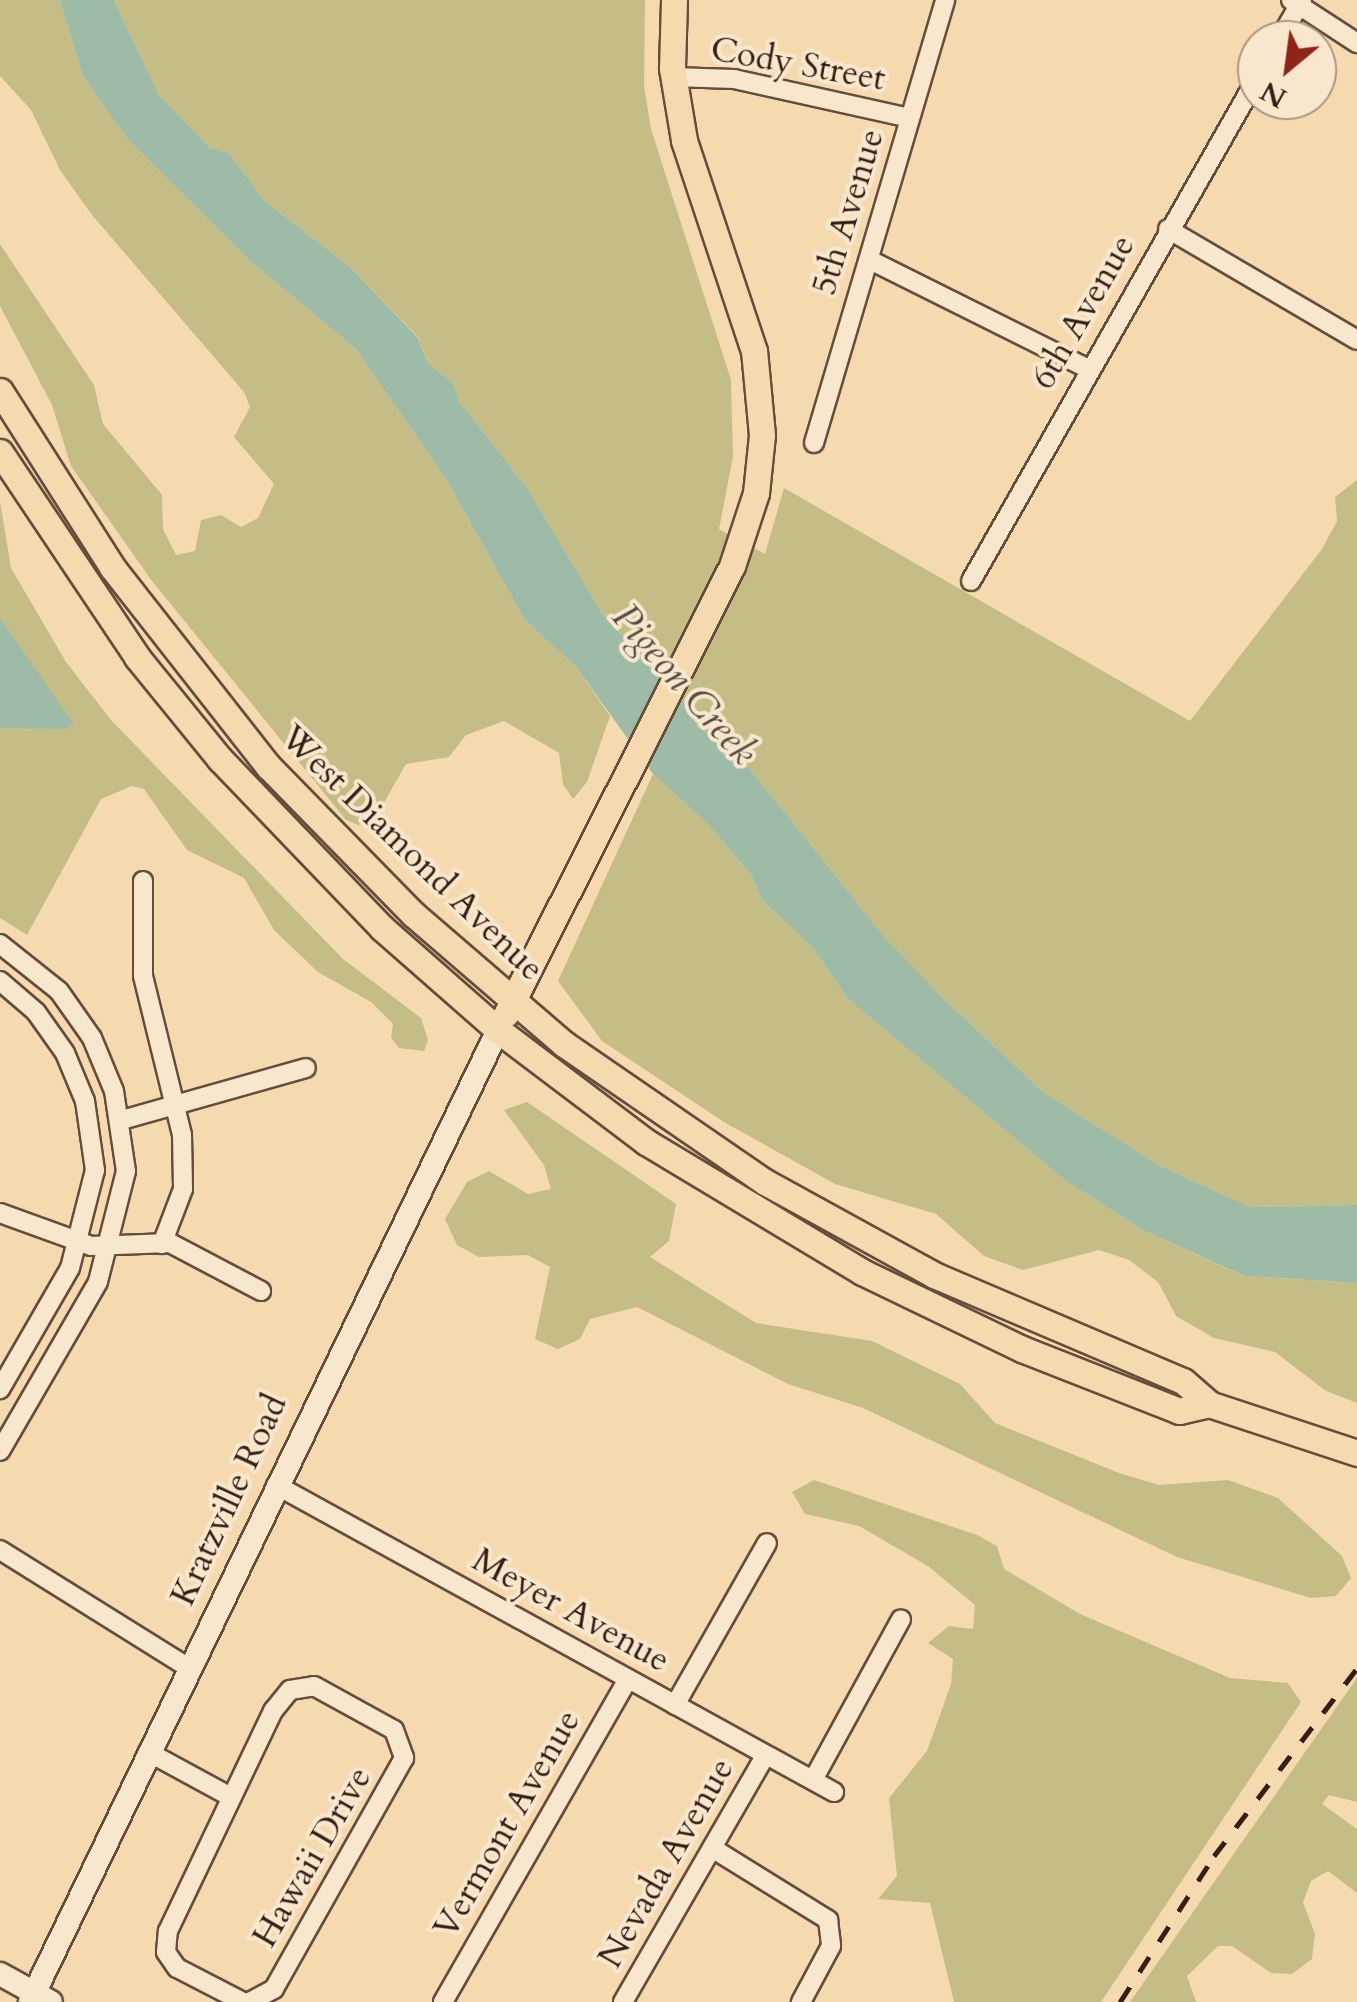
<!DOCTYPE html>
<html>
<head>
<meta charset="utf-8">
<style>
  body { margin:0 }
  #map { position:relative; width:1357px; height:2002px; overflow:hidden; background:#f5dab0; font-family:Cardo,serif }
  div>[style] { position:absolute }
  .green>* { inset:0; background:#c4bd86 }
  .water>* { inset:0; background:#9dbba7 }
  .roads { filter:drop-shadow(2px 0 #654d3c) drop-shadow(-2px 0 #654d3c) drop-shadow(0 2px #654d3c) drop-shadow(0 -2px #654d3c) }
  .street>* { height:18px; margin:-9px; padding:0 9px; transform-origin:9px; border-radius:9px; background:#f8e7cc }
  .secondary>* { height:22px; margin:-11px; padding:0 11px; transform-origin:11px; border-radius:11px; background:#f8e7cc }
  .primary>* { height:25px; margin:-12.5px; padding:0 12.5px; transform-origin:12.5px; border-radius:12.5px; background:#f5dab0 }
  .rail>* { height:5px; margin-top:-2.5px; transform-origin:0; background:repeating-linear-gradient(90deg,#351e16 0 18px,transparent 0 36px) }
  span { translate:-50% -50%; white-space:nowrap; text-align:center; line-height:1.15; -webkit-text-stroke:8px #f8e7cc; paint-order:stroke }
  .street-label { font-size:35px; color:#351e16 }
  .water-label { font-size:38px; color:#544d42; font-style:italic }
  .north { position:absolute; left:1237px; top:20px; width:100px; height:100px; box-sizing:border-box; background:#f8e7cc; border:2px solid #aa9783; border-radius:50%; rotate:209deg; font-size:28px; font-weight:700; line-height:40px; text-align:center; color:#351e16 }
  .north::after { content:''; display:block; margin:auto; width:35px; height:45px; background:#8f2418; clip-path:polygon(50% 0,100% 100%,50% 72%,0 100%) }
</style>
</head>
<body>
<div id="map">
  <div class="green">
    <div style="clip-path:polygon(0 0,60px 0,83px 76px,128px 140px,250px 261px,356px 349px,446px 479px,525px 620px,577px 668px,610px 716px,587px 782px,573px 799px,563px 784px,559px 753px,504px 721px,466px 735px,449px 757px,406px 764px,374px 820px,358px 825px,346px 820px,152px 581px,71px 466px,52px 405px,0 306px,0 244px,94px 385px,103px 424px,162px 495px,163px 529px,176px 555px,195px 551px,201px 520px,221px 515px,241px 527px,258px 518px,274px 484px,234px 437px,250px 407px,244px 392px,92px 215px,60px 170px,31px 110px,0 76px)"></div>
    <div style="clip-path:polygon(114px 0,645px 0,644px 86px,651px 129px,731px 380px,733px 457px,719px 529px,765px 554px,784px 488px,1190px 721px,1322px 549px,1337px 521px,1335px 497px,1357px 480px,1357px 1205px,1250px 1207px,1159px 1165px,1044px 1093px,944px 999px,883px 937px,749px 768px,697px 726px,691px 709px,603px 615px,527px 488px,459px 401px,453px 383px,428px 363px,418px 337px,351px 268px,264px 200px,229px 153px,210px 148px,159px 95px)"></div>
    <div style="clip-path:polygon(0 501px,11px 568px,66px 662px,111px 720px,343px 959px,421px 1018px,428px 1040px,424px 1051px,399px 1048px,391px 1038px,393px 1024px,371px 1002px,318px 972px,274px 930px,244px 878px,187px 850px,144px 789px,132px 786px,101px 799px,27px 935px,0 918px)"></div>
    <div style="clip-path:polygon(653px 774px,709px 825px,752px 876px,762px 900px,812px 947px,848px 999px,1066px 1181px,1143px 1230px,1243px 1276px,1357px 1283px,1357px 1403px,1326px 1391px,1275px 1352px,1214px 1338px,1176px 1316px,1158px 1282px,1129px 1260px,1099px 1250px,1023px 1270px,984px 1256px,936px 1214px,835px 1184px,724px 1122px,602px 1041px,558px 981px)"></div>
    <div style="clip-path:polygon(527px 1102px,676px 1204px,669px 1241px,650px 1257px,756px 1323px,872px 1341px,960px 1384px,995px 1423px,1119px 1473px,1159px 1485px,1228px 1480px,1278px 1498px,1342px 1556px,1351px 1578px,1336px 1596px,1311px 1598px,1177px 1557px,863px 1408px,788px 1384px,637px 1307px,590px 1319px,580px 1339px,558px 1349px,535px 1339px,550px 1267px,528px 1255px,479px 1257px,457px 1245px,445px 1219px,467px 1182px,489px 1171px,528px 1194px,551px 1189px,544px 1165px,504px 1110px)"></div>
    <div style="clip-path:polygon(814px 1480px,977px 1535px,997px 1546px,1004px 1569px,1080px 1614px,1230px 1678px,1288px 1683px,1301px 1702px,1101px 2002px,954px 2002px,930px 1903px,878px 1899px,897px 1876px,889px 1798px,927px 1751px,951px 1684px,953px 1659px,928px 1643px,949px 1626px,973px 1629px,975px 1605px,928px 1566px,859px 1526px,805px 1514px,792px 1492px)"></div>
    <div style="clip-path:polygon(1357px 1678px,1357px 1802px,1329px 1795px,1322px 1804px,1357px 1829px,1357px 1893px,1328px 1871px,1311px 1881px,1303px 1902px,1315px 1934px,1312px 1959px,1292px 1974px,1271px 1973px,1232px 1946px,1218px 1946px,1187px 1976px,1196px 2002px,1130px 2002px)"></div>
  </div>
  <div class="water">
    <div style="clip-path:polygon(60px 0,114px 0,159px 95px,210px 148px,229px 153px,264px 200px,351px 268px,418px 338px,428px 363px,453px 383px,459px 401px,527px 488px,603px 615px,691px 709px,697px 726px,749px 768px,883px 936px,944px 999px,1044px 1093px,1159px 1165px,1250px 1207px,1357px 1205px,1357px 1283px,1244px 1276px,1143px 1230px,1066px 1181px,848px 999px,812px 947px,762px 900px,752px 876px,709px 825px,653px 774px,577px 668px,525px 620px,446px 479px,356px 349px,250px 261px,128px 140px,83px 76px)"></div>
    <div style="clip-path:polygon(0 618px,73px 723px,65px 729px,0 728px)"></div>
  </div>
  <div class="roads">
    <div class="street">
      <div style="left:1291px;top:0;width:79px;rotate:33.1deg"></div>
      <div style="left:1279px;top:40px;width:46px;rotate:-60.1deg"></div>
      <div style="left:673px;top:77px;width:61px;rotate:1.9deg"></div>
      <div style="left:734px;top:79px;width:180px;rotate:12.5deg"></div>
      <div style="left:1168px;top:229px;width:219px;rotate:30.4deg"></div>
      <div style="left:870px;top:260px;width:242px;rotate:26.5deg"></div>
      <div style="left:814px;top:443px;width:462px;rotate:-73.5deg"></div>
      <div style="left:971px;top:581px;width:579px;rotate:-60.38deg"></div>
      <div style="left:143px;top:881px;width:95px;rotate:90deg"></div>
      <div style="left:143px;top:976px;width:164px;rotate:76.2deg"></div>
      <div style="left:182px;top:1135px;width:54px;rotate:88.9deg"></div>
      <div style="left:183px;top:1189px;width:59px;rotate:110.9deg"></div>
      <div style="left:0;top:944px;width:75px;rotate:38.5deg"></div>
      <div style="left:59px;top:991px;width:57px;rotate:54.9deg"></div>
      <div style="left:92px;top:1038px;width:57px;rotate:67.5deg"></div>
      <div style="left:114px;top:1091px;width:81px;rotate:81.5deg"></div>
      <div style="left:126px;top:1171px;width:114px;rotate:104.2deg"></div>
      <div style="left:98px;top:1282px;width:195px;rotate:120.1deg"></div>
      <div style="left:0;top:981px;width:48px;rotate:40.7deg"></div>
      <div style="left:36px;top:1012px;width:50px;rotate:54.7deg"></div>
      <div style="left:65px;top:1053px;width:52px;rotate:67.4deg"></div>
      <div style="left:85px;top:1101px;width:70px;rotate:81.8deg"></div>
      <div style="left:95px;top:1170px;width:101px;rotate:104.3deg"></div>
      <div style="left:70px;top:1268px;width:140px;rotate:120deg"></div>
      <div style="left:122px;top:1120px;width:191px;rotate:-15.8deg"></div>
      <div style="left:0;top:1213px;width:97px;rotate:19.9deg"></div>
      <div style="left:91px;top:1246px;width:79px;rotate:-2.2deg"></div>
      <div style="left:170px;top:1243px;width:103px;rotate:27.8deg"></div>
      <div style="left:276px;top:1485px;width:637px;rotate:28.82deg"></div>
      <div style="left:0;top:1550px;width:223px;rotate:32deg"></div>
      <div style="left:675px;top:1705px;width:186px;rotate:-60.4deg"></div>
      <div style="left:148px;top:1752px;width:94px;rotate:28.5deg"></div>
      <div style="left:813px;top:1780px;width:183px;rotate:-61.3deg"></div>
      <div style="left:712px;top:1848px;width:137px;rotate:31.8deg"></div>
      <div style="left:828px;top:1920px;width:26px;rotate:83deg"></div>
      <div style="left:831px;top:1946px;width:64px;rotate:118.2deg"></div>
      <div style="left:243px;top:2002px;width:74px;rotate:-152.7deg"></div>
      <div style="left:177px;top:1968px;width:19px;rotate:-125deg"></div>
      <div style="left:166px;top:1952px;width:21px;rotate:-85deg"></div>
      <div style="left:168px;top:1931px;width:244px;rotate:-64.5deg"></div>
      <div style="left:273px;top:1711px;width:27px;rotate:-51deg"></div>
      <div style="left:290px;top:1690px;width:24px;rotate:-9deg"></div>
      <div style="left:314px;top:1686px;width:91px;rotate:28.8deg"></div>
      <div style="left:394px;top:1730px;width:30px;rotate:70deg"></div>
      <div style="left:404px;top:1758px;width:265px;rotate:119.4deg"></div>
      <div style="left:274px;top:1989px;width:27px;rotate:152deg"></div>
      <div style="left:443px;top:2002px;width:372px;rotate:-60.2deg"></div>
      <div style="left:623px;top:2002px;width:284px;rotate:-60deg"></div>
    </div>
    <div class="secondary">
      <div style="left:0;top:1974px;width:58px;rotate:28.8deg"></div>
      <div style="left:30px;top:2002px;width:1079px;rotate:-64.29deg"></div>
    </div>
    <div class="primary">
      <div style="left:0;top:391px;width:209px;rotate:57.5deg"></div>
      <div style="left:112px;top:567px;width:254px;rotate:51.9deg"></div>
      <div style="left:269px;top:767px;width:206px;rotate:45.6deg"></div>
      <div style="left:413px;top:914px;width:199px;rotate:40.7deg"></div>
      <div style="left:564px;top:1044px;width:244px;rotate:34.5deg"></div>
      <div style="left:765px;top:1182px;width:193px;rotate:28.8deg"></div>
      <div style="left:934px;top:1275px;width:271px;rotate:23.1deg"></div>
      <div style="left:1183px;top:1381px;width:35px;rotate:41deg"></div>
      <div style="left:1209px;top:1404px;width:156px;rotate:18.3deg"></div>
      <div style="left:0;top:452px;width:247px;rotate:56.2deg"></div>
      <div style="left:137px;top:657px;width:132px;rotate:50.9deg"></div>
      <div style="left:220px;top:759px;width:234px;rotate:46.2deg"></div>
      <div style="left:382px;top:928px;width:154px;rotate:41.3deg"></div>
      <div style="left:498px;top:1030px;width:186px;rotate:37.1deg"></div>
      <div style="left:646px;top:1142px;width:252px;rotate:31deg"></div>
      <div style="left:862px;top:1272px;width:178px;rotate:25.7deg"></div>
      <div style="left:1022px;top:1349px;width:169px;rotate:21.5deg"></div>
      <div style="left:1179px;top:1411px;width:31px;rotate:-13deg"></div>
      <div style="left:506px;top:1014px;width:502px;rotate:-63.23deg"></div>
      <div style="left:732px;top:566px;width:77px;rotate:-71.8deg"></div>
      <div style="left:756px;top:493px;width:58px;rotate:-84.1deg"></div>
      <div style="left:762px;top:435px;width:84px;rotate:-95.4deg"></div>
      <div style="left:754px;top:351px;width:222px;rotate:-108.4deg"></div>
      <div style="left:684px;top:140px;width:73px;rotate:-99.5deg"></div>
      <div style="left:672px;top:68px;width:68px;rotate:-88.3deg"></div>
    </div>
  </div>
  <div class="rail">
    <div style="left:1120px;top:2002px;width:174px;rotate:-57.2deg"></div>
    <div style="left:1214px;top:1856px;width:236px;rotate:-52.7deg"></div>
  </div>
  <div class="street-label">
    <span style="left:798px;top:64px;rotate:10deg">Cody Street</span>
    <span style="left:848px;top:212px;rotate:-73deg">5th Avenue</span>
    <span style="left:1083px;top:312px;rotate:-60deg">6th Avenue</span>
    <span style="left:412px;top:853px;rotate:44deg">West Diamond Avenue</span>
    <span style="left:229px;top:1500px;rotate:-65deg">Kratzville Road</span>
    <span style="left:571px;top:1610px;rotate:29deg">Meyer Avenue</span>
    <span style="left:507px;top:1824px;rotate:-60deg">Vermont Avenue</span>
    <span style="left:312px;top:1857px;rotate:-60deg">Hawaii Drive</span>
    <span style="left:666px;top:1863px;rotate:-60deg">Nevada Avenue</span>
  </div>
  <div class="water-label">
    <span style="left:684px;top:685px;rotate:49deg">Pigeon Creek</span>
  </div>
  <div class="north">N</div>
</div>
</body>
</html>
